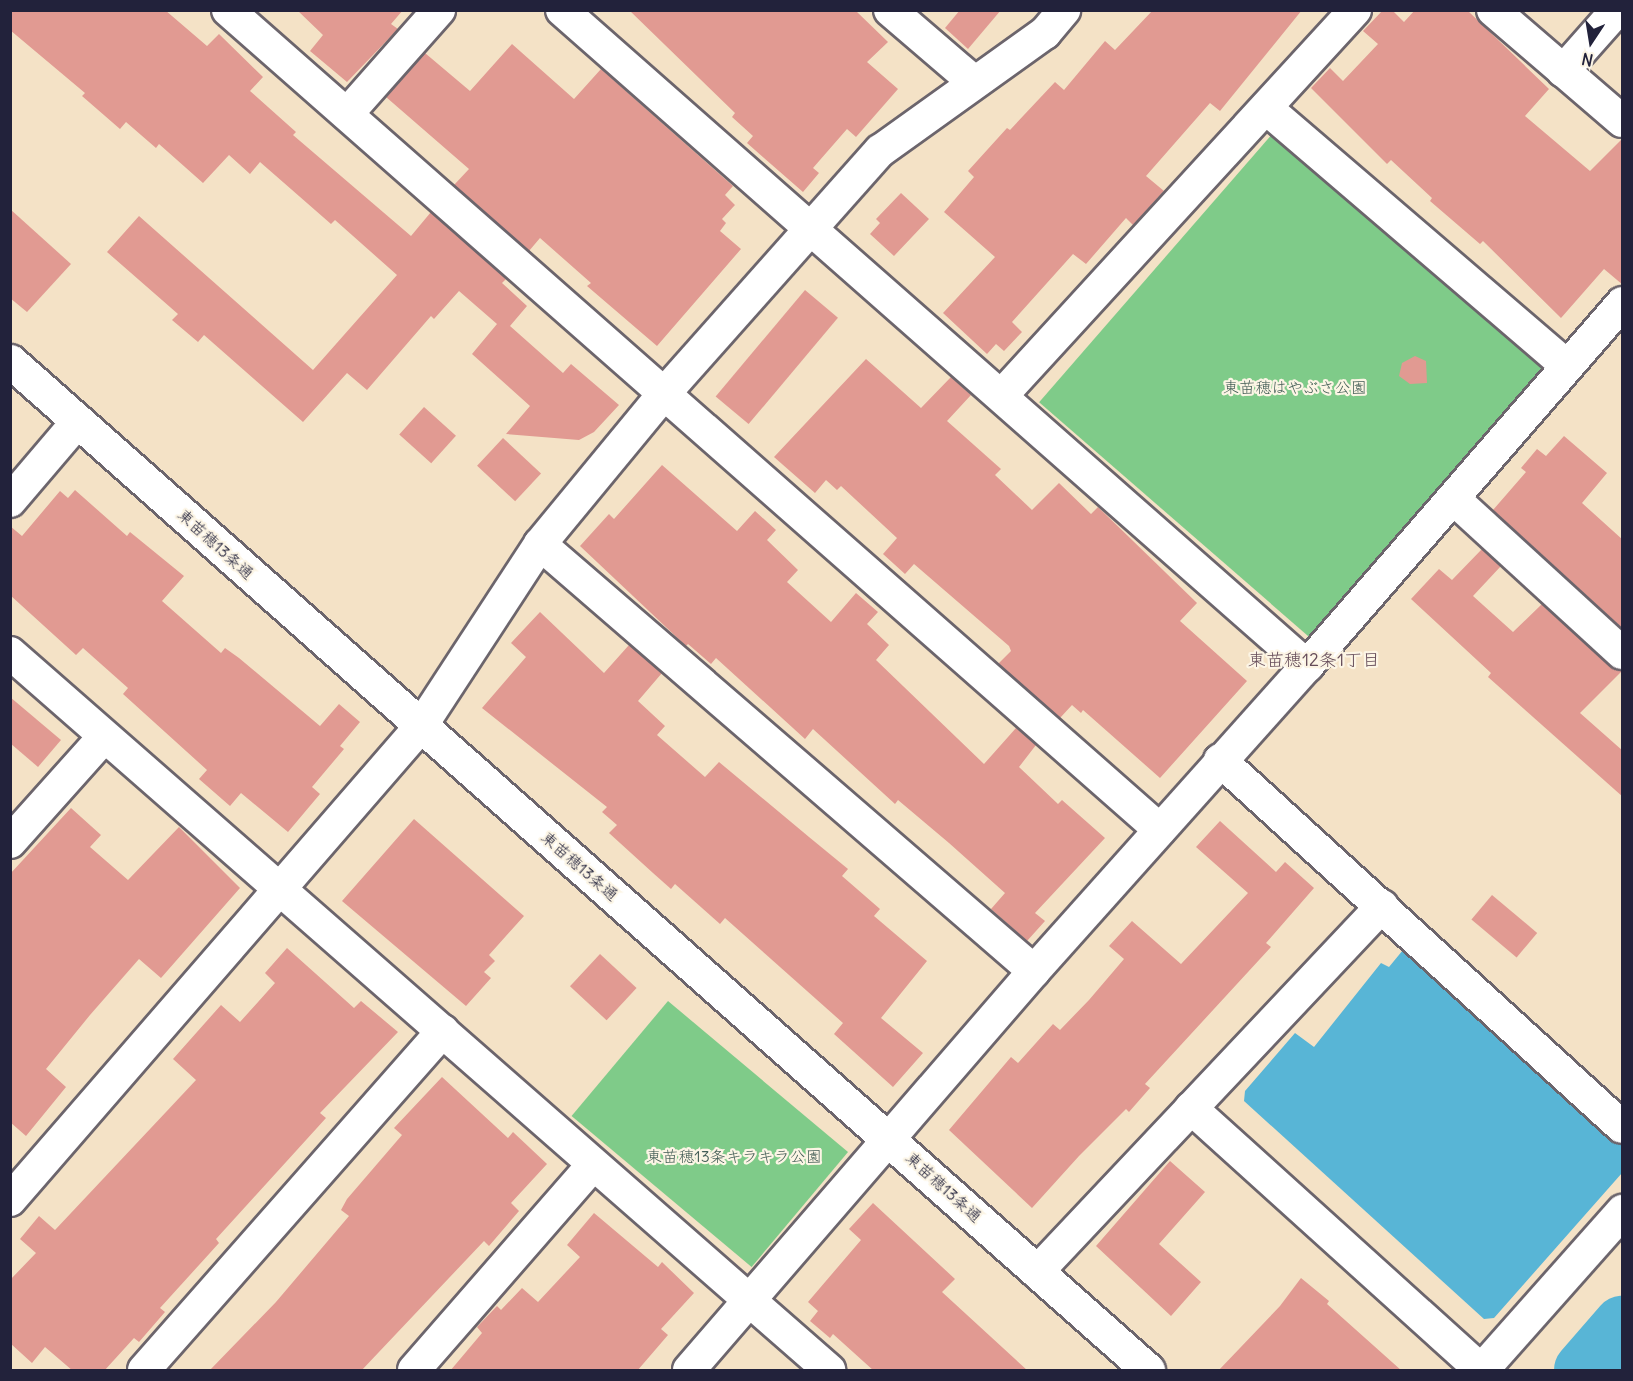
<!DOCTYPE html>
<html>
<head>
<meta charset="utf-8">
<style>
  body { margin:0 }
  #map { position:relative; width:1633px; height:1381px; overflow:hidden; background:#f4e2c6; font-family:Delius,"Klee One",sans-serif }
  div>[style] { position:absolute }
  .green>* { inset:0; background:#7fcb89; transform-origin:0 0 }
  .water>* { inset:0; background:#58b5d6 }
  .river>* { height:58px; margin:-29px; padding:0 29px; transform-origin:29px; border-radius:29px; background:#58b5d6 }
  .building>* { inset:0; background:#e19a92; transform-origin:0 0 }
  .roads { filter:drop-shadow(2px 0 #6c656c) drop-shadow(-2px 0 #6c656c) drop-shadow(0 2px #6c656c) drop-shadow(0 -2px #6c656c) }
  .minor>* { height:32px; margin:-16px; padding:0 16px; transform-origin:16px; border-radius:16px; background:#fff }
  .tertiary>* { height:33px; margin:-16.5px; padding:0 16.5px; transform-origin:16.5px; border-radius:16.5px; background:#fff }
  span { translate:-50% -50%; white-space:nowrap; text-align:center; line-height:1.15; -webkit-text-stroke:4.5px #fcf5e5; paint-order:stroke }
  .park-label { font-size:16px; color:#435d56 }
  .street-label { font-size:16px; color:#22223b }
  .neighbourhood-label { font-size:18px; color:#654c59 }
  .frame { position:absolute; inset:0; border:12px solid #22223b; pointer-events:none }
  .north { position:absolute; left:1561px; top:12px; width:60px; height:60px; -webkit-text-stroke:4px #fcf5e5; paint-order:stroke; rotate:192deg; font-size:16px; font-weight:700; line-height:24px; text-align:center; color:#22223b }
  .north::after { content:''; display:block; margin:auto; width:21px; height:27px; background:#22223b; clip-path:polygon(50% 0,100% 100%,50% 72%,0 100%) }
</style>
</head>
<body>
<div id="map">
  <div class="green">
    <div style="left:1274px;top:132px;width:367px;height:358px;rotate:41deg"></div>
    <div style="left:668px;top:1001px;width:235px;height:150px;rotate:40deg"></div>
  </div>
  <div class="water">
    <div style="clip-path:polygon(1403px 950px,1622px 1144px,1622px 1173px,1494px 1318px,1484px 1319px,1244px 1101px,1245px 1091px,1295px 1033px,1314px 1047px,1381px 963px,1389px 967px)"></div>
  </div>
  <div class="river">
    <div style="left:1583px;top:1370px;width:60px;rotate:-49.1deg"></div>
  </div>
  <div class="building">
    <div style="clip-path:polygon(10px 10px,165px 10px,207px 46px,219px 34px,263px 77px,250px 91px,296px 132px,293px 135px,411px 236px,431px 212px,506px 279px,502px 283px,527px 306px,510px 326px,563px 373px,571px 364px,619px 405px,594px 432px,579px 440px,506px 434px,530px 406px,472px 354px,497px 324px,459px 291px,434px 319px,431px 316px,367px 390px,347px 373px,303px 422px,204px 335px,198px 342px,172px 320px,178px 314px,107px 252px,139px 216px,313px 370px,397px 275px,335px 220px,331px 224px,260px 162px,250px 174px,229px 155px,203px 183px,159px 144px,156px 148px,126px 122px,120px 129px,82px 96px,85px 93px,10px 30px)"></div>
    <div style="clip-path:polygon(297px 10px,403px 10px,391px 24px,398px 29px,347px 82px,310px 51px,323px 35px)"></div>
    <div style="clip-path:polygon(629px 10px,855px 10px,888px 42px,867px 62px,898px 89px,856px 137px,847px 129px,813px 168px,819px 173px,803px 192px,747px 143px,753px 136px,732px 117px,735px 113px)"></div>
    <div style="clip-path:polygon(960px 10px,1001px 10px,968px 49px,945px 28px)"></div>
    <div style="clip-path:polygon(1153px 10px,1302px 10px,1220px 111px,1210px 103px,1146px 176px,1164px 191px,1133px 225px,1126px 218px,1086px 264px,1073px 254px,1012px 322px,1022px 332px,1004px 351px,996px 344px,987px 354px,943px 313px,995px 257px,944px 212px,974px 177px,968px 171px,1007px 128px,1010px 130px,1055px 82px,1064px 90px,1105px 41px,1115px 50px)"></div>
    <div style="clip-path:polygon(1383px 10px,1392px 10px,1404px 22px,1415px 10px,1467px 10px,1549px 89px,1525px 116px,1590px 171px,1623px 138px,1623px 285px,1604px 269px,1561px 318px,1483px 241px,1480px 244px,1430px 201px,1432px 198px,1391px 160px,1387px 164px,1311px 88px,1330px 68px,1343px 81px,1378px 44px,1363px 31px)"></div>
    <div style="clip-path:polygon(512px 44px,574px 99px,601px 69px,733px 186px,725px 195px,735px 205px,722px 219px,726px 223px,720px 231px,741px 249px,657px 346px,587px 286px,591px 283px,540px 238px,529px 251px,454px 185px,469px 169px,386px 97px,425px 53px,470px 91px)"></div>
    <div style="clip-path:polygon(901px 193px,929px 219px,894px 256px,870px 234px,880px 223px,876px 219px)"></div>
    <div style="clip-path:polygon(10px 209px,71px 264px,27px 312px,10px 298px)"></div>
    <div style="left:805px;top:290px;width:43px;height:139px;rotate:40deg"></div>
    <div style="clip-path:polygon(1415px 356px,1426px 361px,1427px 383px,1410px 384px,1399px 376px,1402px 363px)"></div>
    <div style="clip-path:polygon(866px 359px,921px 408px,951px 377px,971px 395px,947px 421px,1001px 469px,995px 475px,1032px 510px,1059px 483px,1091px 514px,1098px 507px,1197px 603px,1180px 621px,1247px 681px,1160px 778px,1083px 710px,1081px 713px,1072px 705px,1060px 718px,998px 664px,1011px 651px,1009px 646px,914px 564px,905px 574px,883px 554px,897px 538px,841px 486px,837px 490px,826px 480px,815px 493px,774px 457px)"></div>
    <div style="left:424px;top:407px;width:43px;height:37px;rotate:42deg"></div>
    <div style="clip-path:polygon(1564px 436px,1607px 473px,1582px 503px,1623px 540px,1623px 629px,1493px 510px,1526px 472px,1521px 468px,1537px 449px,1546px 456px)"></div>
    <div style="left:503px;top:438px;width:52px;height:38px;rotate:43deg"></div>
    <div style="clip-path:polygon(662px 465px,737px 531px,755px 511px,776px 530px,767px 540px,798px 570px,787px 582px,831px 622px,856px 593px,878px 612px,867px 624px,889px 645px,876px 660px,984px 764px,1016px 728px,1036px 745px,1019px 767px,1058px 804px,1062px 800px,1105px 838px,1035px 913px,1045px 921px,1027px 941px,991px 909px,1005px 893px,949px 843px,898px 800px,895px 804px,813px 729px,805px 739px,716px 658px,711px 664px,688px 644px,686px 646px,580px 546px,609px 514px,614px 519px)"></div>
    <div style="clip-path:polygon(75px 490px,127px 536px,130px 532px,184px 576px,162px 601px,221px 653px,225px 648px,239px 658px,320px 726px,339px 704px,360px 722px,340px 746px,344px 749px,312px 787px,320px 794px,288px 832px,241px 793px,230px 806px,199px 779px,207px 770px,123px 694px,128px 688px,83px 648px,76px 655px,10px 595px,10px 526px,22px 536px,60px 491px,68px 498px)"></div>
    <div style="clip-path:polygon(1482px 549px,1501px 566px,1473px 596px,1513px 632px,1542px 604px,1610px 666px,1623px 670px,1580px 713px,1623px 751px,1623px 797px,1488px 677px,1491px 673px,1411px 599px,1439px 569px,1452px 580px)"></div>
    <div style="clip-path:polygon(540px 612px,604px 673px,629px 645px,662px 673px,638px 701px,665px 726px,657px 735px,705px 777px,719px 762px,809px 837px,848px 869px,842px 876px,880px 909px,874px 916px,927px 961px,881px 1018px,923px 1053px,893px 1087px,834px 1034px,843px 1023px,725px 918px,720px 924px,675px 884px,671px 889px,653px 873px,609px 833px,617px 825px,602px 812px,607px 807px,482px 708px,526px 657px,511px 643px)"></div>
    <div style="clip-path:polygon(10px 697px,61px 740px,38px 767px,10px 743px)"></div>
    <div style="clip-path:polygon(71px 808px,101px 835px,90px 847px,128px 880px,179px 827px,240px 888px,161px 978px,139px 959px,90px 1015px,46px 1069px,66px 1087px,26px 1136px,10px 1122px,10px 874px)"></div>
    <div style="clip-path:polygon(414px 819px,524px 916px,489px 955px,495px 961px,484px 972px,491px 978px,466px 1006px,342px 901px)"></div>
    <div style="clip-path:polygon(1220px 821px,1276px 872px,1285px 862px,1314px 888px,1266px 943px,1271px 947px,1145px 1084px,1150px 1088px,1129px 1112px,1126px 1109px,1079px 1156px,1032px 1208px,949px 1130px,1011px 1057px,1018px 1063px,1053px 1024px,1060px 1030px,1089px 1000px,1124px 959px,1109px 946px,1132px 921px,1181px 964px,1248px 893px,1196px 847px)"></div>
    <div style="left:1492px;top:895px;width:59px;height:32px;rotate:40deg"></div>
    <div style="clip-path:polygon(287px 948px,354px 1008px,361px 1001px,398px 1032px,320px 1113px,326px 1118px,216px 1239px,219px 1243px,160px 1308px,165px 1312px,139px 1342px,134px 1338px,104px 1371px,73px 1371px,45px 1347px,32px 1363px,10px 1343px,10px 1280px,36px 1253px,20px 1239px,39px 1216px,55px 1230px,166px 1112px,196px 1080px,173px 1059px,221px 1005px,240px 1022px,275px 983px,265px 973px)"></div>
    <div style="left:600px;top:954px;width:50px;height:44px;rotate:43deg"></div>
    <div style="clip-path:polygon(442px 1077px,508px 1138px,513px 1132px,547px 1164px,511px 1203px,519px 1211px,489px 1246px,484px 1241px,361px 1371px,209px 1371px,276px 1302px,349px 1216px,341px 1210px,347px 1199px,402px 1135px,394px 1128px)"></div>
    <div style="clip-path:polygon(1170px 1161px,1205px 1192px,1159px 1244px,1201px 1282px,1171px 1316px,1096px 1246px)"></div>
    <div style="clip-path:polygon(873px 1203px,955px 1279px,942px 1292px,1028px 1371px,874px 1371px,833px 1334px,830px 1338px,810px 1321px,818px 1311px,808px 1302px,861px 1240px,849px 1229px)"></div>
    <div style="clip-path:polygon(594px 1213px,658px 1267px,662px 1262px,694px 1293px,661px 1329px,668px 1335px,637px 1371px,450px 1371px,482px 1333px,477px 1327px,497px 1306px,501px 1310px,522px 1288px,538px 1302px,580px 1257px,567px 1245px)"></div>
    <div style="clip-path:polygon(1301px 1278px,1329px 1301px,1327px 1304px,1402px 1371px,1218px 1371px,1280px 1306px)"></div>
  </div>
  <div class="roads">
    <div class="minor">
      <div style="left:228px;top:10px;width:1241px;rotate:41.34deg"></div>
      <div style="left:562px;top:10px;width:993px;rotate:41.37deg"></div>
      <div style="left:890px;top:10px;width:111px;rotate:40.6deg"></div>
      <div style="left:1493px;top:10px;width:170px;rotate:40.7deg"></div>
      <div style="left:1563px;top:71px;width:81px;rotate:-48.5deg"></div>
      <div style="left:1266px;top:108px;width:395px;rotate:40.6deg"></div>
      <div style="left:347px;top:114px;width:139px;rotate:-48.5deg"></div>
      <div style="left:1003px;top:394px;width:521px;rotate:-47.49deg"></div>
      <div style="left:1454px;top:499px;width:228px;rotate:42.5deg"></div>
      <div style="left:10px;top:501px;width:105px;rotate:-49.6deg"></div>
      <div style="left:540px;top:544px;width:653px;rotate:40.84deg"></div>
      <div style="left:10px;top:653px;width:1089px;rotate:41.2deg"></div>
      <div style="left:1220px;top:760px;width:544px;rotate:42.39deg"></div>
      <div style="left:10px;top:842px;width:141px;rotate:-48.2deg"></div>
      <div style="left:1191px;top:1108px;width:391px;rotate:42.1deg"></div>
      <div style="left:10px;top:1200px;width:627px;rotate:-49.07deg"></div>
      <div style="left:421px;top:726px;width:217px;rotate:-56.8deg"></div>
      <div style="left:540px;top:544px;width:193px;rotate:-50.5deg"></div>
      <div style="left:663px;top:395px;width:327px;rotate:-48.4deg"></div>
      <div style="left:880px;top:151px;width:203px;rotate:-35.6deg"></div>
      <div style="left:1045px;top:33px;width:30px;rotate:-50deg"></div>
      <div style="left:1037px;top:1272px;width:503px;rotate:-46.69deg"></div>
      <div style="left:144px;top:1370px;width:452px;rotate:-48.6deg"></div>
      <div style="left:414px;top:1370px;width:272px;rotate:-48.9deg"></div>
      <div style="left:689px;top:1370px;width:527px;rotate:-49.15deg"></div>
      <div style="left:1034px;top:971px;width:409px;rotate:-48.2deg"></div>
      <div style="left:1307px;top:666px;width:481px;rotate:-49deg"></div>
    </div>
    <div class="tertiary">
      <div style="left:10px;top:361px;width:1521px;rotate:41.56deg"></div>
      <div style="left:1481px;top:1370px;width:213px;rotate:-48.4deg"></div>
    </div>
  </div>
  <div class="park-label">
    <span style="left:1295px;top:387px">東苗穂はやぶさ公園</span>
    <span style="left:734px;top:1156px">東苗穂13条キラキラ公園</span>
  </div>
  <div class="street-label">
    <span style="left:216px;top:544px;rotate:42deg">東苗穂13条通</span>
    <span style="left:580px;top:866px;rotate:41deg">東苗穂13条通</span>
    <span style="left:944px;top:1187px;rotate:42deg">東苗穂13条通</span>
  </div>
  <div class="neighbourhood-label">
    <span style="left:1314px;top:660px">東苗穂12条1丁目</span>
  </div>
  <div class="frame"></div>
  <div class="north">N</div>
</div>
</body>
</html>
